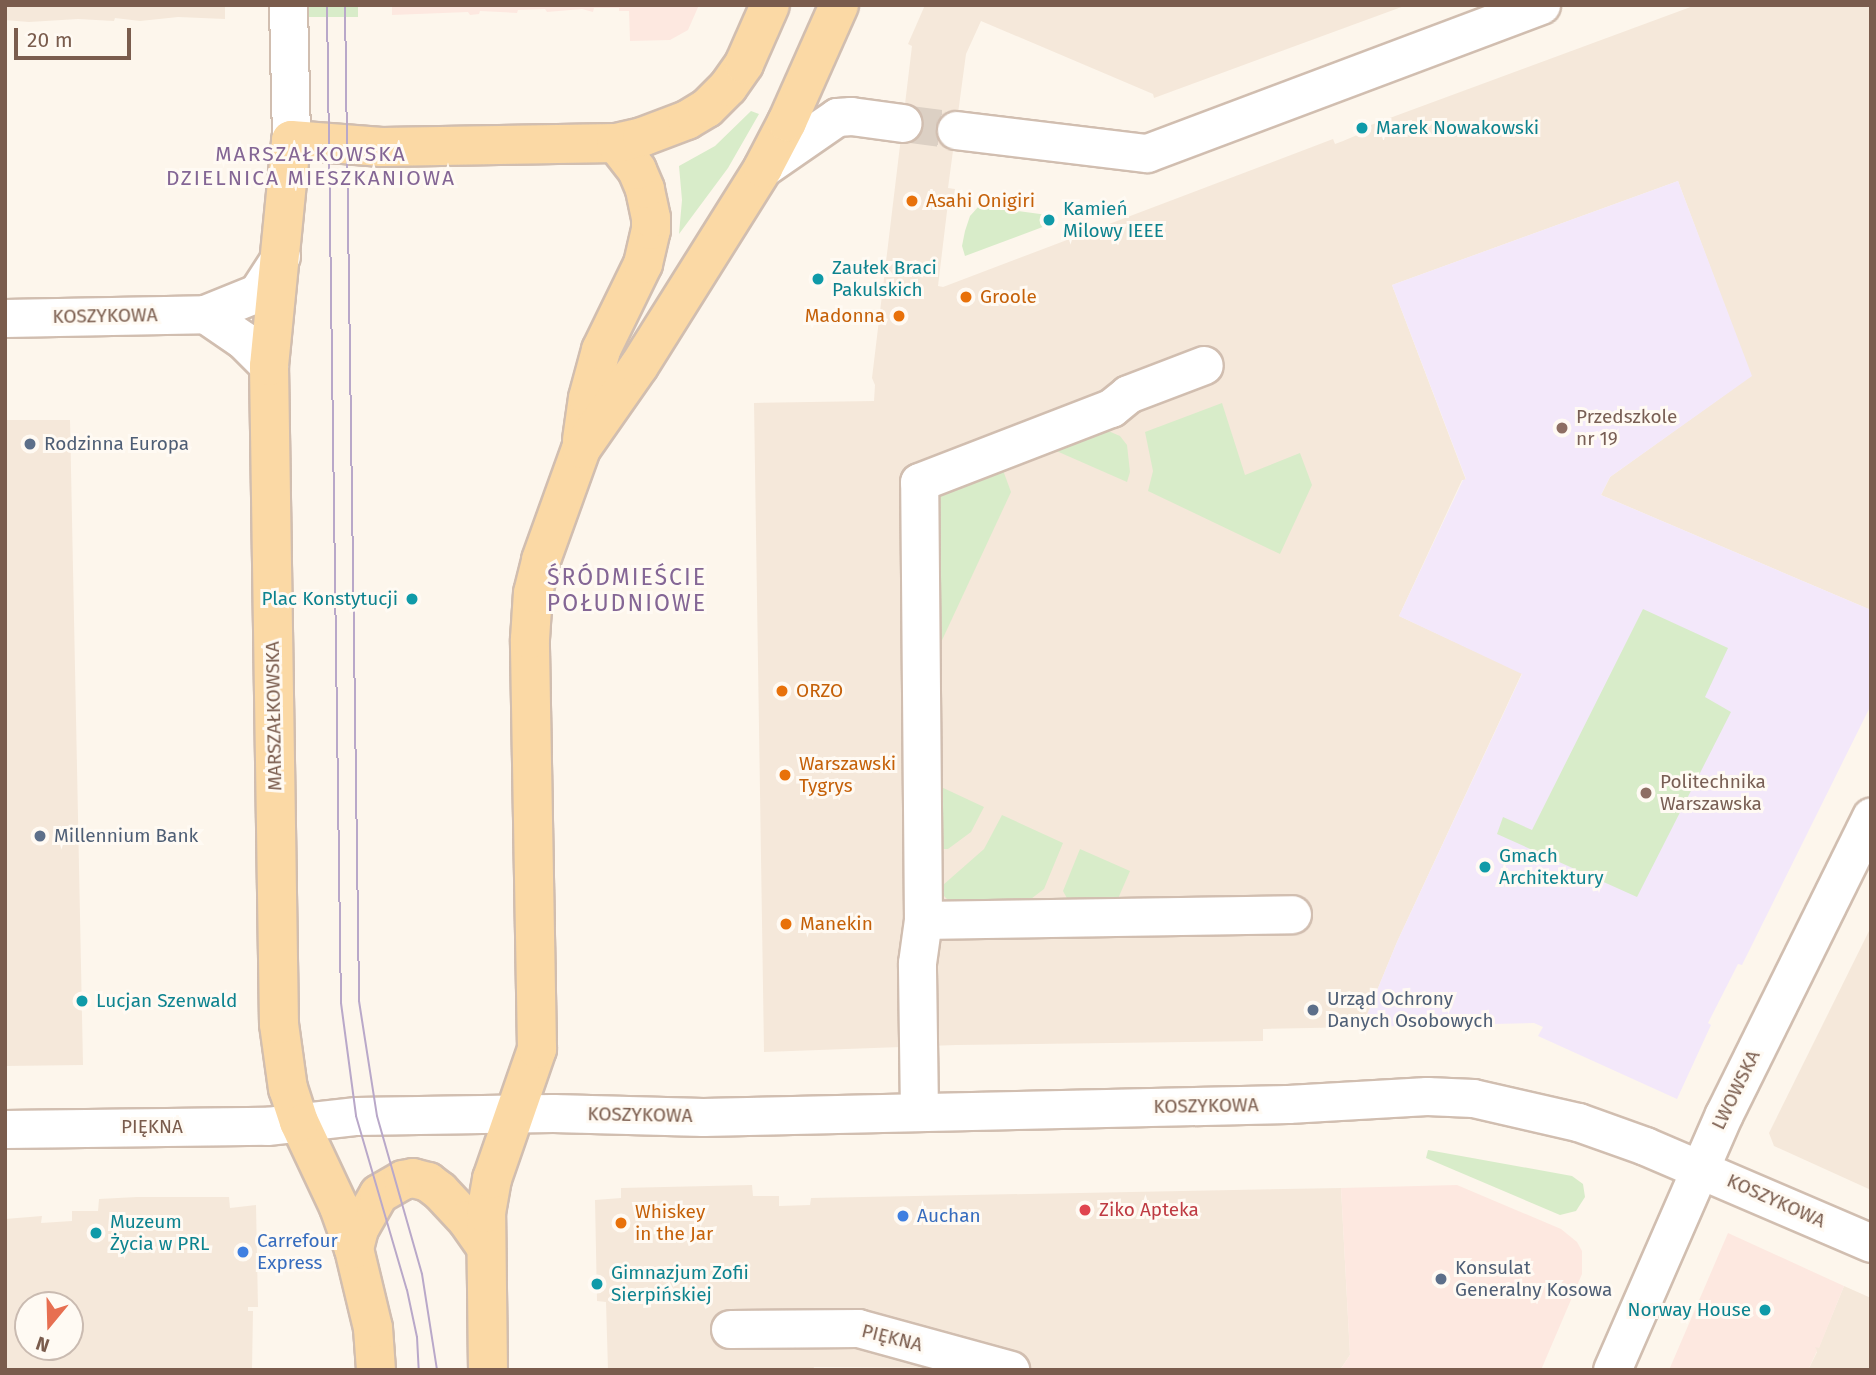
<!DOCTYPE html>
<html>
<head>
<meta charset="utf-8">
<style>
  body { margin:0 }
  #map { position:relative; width:1876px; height:1375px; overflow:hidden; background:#fdf6ec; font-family:"Fira Sans",sans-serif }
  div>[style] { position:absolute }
  .residential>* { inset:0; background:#f5e8da }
  .commercial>* { inset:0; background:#fde8e0 }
  .education>* { inset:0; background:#f3e8fa }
  .green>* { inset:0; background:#d8ecc9; transform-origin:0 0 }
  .minor-tunnel>* { height:37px; margin-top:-18.5px; transform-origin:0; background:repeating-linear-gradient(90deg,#dcd0c4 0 37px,transparent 0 55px) }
  .roads { filter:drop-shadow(2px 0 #d1beb0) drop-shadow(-2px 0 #d1beb0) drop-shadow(0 2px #d1beb0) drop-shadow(0 -2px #d1beb0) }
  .minor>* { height:37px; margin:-18.5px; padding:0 18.5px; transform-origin:18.5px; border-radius:18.5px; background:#fff }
  .major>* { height:38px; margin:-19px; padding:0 19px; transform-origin:19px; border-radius:19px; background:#fbd9a5 }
  .tram>* { height:2px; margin:-1px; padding:0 1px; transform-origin:1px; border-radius:1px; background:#b9a8c9 }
  .dots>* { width:19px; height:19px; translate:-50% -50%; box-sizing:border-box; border:4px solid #fffaf3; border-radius:50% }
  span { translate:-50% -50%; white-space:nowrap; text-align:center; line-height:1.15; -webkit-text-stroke:6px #fffaf3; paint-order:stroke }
  .culture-label { font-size:19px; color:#0d838f }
  .left { translate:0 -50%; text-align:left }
  .right { translate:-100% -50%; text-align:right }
  .food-label { font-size:19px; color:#c56008 }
  .street-label { font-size:19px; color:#7a5c4d }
  .education-label { font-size:19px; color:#785e54 }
  .service-label { font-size:19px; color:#4e5e75 }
  .health-label { font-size:19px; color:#be3a42 }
  .shop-label { font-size:19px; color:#366cbe }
  .neighbourhood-label { font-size:21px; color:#846695; letter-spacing:2px }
  .quarter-label { font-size:23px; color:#846695; letter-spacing:2px }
  .frame { position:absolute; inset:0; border:7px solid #7a5c4d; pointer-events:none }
  .north { position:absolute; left:14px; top:1291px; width:70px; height:70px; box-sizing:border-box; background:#fffaf3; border:2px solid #cabbb1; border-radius:50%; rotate:199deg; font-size:19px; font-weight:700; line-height:28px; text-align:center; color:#7a5c4d }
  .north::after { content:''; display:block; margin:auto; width:24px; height:32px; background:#e76f51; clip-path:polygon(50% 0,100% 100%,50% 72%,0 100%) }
  .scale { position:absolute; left:14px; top:28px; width:117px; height:32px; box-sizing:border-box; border:4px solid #7a5c4d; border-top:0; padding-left:9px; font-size:21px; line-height:24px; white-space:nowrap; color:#7a5c4d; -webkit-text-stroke:5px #fffaf3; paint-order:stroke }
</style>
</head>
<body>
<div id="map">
  <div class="residential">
    <div style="clip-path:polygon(5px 5px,225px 5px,225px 19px,178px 17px,140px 21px,115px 18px,114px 21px,78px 19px,29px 22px,5px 20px)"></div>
    <div style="clip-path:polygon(925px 5px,1407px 5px,1154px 98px,1153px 94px,981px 21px,966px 54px,948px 188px,955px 189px,953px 203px,948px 203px,938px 286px,943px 287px,1333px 139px,1335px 144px,1343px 141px,1362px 133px,1360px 129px,1696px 5px,1871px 5px,1871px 610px,1601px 495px,1610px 477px,1751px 376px,1678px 181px,1392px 285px,1466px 480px,1462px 480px,1399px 616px,1522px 673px,1397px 942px,1362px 1027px,1263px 1029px,1263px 1041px,956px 1045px,764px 1052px,754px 403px,874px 401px,875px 385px,872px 378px,912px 46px,908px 44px)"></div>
    <div style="clip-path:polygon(5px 420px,70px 420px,83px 1065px,5px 1066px)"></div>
    <div style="clip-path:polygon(1871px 927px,1871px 1190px,1774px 1146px,1769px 1133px)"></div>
    <div style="clip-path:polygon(752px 1185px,753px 1196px,779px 1196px,779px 1206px,810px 1205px,811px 1198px,1341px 1188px,1350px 1355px,1340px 1370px,814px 1367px,813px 1370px,608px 1370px,606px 1302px,597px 1301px,595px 1200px,621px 1198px,621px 1188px)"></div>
    <div style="clip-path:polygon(evenodd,137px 1197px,229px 1197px,230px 1208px,256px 1205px,258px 1307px,248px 1307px,248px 1311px,253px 1311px,252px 1370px,5px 1370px,5px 1219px,42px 1216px,41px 1223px,72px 1221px,72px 1211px,98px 1211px,99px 1199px,137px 1197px,70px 1305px,70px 1347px,28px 1347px,28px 1305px,70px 1305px)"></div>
    <div style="clip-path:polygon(1844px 1286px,1871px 1298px,1871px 1370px,1808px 1370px,1817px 1352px,1814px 1350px,1815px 1346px,1819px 1347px)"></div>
  </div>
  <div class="commercial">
    <div style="clip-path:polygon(392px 5px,699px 5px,688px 30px,670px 40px,630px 41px,629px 11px,619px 11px,619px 8px,594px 8px,593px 12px,582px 9px,547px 12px,545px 9px,518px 10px,517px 13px,480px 11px,479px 14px,470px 15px,468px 12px,392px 15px)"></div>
    <div style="clip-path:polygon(1457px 1185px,1561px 1229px,1577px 1242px,1582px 1251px,1582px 1274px,1541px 1370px,1340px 1370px,1350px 1355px,1341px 1188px)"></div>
    <div style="clip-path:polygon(1728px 1233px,1844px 1286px,1819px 1348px,1815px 1347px,1817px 1351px,1808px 1370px,1669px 1370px)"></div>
  </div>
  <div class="education">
    <div style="clip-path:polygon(1678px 181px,1752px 376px,1610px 477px,1601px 495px,1871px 610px,1871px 705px,1742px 965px,1738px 964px,1708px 1023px,1711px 1025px,1677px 1099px,1538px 1036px,1543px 1027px,1534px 1023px,1362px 1027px,1397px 942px,1522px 674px,1399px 616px,1463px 480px,1466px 479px,1392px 285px)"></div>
  </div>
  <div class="green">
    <div style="left:307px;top:5px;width:51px;height:12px"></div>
    <div style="clip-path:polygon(751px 111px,759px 114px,728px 168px,679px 234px,682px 200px,679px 166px,715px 146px)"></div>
    <div style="clip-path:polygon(979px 206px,1055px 216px,1056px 222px,965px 256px,962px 246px,965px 231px,970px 216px)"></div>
    <div style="clip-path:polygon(1222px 403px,1245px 475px,1300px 453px,1312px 485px,1280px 554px,1148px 491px,1153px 471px,1145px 432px)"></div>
    <div style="clip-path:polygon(1099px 427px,1120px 436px,1127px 445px,1130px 472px,1127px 482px,1045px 446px)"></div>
    <div style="clip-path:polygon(1000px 462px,1011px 492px,937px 651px,934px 489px)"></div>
    <div style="clip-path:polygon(1643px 609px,1728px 648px,1705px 697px,1731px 712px,1637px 897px,1497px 834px,1503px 817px,1532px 830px)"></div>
    <div style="clip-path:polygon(939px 786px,984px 807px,971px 832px,948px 849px,938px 849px)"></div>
    <div style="clip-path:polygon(1002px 815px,1063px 843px,1044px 889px,1023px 905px,950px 902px,944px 896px,943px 885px,984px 849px)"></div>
    <div style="clip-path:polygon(1080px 849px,1130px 871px,1117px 901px,1069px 902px,1063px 891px)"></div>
    <div style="clip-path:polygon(1428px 1150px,1572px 1176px,1583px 1184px,1585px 1197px,1576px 1211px,1560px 1215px,1426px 1158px)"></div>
  </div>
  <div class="minor-tunnel">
    <div style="left:903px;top:123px;width:53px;rotate:7.5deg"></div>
  </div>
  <div class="roads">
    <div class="minor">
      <div style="left:288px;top:5px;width:135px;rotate:88.7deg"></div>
      <div style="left:956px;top:130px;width:192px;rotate:6.9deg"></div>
      <div style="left:1147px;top:153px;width:421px;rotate:-20.6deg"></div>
      <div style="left:763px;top:168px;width:90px;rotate:-34.6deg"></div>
      <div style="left:837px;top:117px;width:14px;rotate:-4deg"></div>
      <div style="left:851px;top:116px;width:52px;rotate:7.7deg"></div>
      <div style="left:205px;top:314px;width:46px;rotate:34.4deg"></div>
      <div style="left:243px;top:340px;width:37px;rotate:45deg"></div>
      <div style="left:5px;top:318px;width:200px;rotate:-1.1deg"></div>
      <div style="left:205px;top:314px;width:56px;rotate:-22deg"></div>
      <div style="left:257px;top:293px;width:44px;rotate:-57deg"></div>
      <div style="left:923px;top:920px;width:369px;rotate:-0.9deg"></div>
      <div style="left:919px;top:1112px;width:149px;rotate:-90.8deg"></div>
      <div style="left:917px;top:963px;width:43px;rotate:-82.1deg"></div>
      <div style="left:923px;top:920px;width:438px;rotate:-90.5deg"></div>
      <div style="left:919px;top:482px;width:206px;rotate:-21.1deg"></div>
      <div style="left:1111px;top:408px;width:22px;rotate:-39deg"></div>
      <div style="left:1128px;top:394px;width:81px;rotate:-20.9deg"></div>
      <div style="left:5px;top:1129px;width:262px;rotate:-0.7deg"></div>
      <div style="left:267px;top:1126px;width:90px;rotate:-6.4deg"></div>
      <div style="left:356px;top:1116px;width:197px;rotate:-0.9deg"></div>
      <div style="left:553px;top:1113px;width:150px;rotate:1.5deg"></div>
      <div style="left:703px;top:1117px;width:585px;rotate:-1.27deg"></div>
      <div style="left:1288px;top:1104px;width:139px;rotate:-3.3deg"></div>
      <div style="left:1427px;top:1096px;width:46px;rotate:2.5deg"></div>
      <div style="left:1473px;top:1098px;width:108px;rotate:12.9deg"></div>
      <div style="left:1578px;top:1122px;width:71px;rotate:19.7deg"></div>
      <div style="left:1645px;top:1146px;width:246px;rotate:23.2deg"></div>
      <div style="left:730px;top:1329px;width:128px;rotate:-0.4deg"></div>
      <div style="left:858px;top:1328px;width:158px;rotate:15.4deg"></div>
      <div style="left:1612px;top:1370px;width:279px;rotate:-66.4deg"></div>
      <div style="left:1724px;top:1114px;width:332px;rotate:-63.7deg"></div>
    </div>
    <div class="major">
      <div style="left:582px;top:440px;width:42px;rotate:-81.9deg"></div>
      <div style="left:588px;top:398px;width:50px;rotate:-74.8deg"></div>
      <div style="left:601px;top:350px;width:96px;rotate:-64deg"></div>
      <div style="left:643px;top:264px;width:35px;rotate:-77deg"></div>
      <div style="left:651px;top:230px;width:12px;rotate:-90deg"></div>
      <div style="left:651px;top:218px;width:30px;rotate:-102deg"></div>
      <div style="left:645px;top:189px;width:21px;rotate:-113deg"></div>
      <div style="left:637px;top:170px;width:34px;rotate:-128deg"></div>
      <div style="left:354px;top:1249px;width:21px;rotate:-76deg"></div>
      <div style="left:359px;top:1229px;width:40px;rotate:-60.3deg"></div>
      <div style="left:379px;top:1194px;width:28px;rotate:-30deg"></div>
      <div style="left:403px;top:1180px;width:10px;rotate:-11deg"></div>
      <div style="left:413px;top:1178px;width:16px;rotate:15deg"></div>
      <div style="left:428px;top:1182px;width:15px;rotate:37deg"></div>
      <div style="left:440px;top:1191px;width:40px;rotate:47deg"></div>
      <div style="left:467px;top:1220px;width:33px;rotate:55deg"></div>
      <div style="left:376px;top:1370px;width:42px;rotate:-94.1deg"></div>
      <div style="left:373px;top:1328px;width:81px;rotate:-103.5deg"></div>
      <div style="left:354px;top:1249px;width:45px;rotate:-109.7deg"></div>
      <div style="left:339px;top:1207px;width:94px;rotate:-115.2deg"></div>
      <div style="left:299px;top:1122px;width:35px;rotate:-108deg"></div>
      <div style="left:288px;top:1089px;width:66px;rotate:-97.9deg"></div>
      <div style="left:279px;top:1024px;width:658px;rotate:-90.87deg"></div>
      <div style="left:269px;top:366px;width:227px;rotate:-84.4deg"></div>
      <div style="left:291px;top:140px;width:91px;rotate:4.4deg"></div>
      <div style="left:382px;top:147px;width:234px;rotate:-1deg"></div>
      <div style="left:616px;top:143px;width:27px;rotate:-13deg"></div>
      <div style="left:642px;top:137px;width:48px;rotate:-20.7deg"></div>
      <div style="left:687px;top:120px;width:23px;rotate:-31deg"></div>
      <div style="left:707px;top:108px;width:30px;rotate:-45deg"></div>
      <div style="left:728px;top:87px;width:28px;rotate:-55deg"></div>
      <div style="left:744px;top:64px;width:64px;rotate:-66.2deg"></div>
      <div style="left:488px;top:1370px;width:157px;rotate:-90.7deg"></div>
      <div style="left:486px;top:1213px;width:35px;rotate:-80deg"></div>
      <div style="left:492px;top:1179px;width:138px;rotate:-70.9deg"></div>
      <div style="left:537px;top:1049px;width:410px;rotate:-91deg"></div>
      <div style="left:530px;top:639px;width:46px;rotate:-86.3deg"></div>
      <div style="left:533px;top:593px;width:34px;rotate:-76deg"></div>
      <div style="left:541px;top:560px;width:118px;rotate:-70.2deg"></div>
      <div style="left:581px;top:449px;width:101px;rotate:-55.1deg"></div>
      <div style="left:639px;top:366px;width:234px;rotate:-57.9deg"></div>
      <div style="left:763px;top:168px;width:52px;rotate:-62.4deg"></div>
      <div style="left:787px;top:122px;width:128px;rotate:-66deg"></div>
    </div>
  </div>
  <div class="tram">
    <div style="left:327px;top:5px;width:998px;rotate:89.2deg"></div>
    <div style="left:341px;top:1003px;width:114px;rotate:82.4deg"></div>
    <div style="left:356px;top:1116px;width:181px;rotate:73.7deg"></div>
    <div style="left:407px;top:1290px;width:48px;rotate:78deg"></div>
    <div style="left:417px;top:1337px;width:33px;rotate:87deg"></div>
    <div style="left:345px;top:5px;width:996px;rotate:89.19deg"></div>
    <div style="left:359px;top:1001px;width:116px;rotate:81.1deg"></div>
    <div style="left:377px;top:1116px;width:164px;rotate:74.1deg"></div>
    <div style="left:422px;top:1274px;width:97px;rotate:81.1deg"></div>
  </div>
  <div class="dots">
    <div style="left:1362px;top:128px;background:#0f9aa8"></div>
    <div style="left:912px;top:201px;background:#e8710a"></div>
    <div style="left:1049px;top:220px;background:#0f9aa8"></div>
    <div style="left:818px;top:279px;background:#0f9aa8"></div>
    <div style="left:966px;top:297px;background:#e8710a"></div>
    <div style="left:899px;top:316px;background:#e8710a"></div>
    <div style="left:1562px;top:428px;background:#8d6e63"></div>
    <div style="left:30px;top:444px;background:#5c6f8a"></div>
    <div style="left:412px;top:599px;background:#0f9aa8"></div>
    <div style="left:782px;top:691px;background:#e8710a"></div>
    <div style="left:785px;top:775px;background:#e8710a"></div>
    <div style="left:1646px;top:793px;background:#8d6e63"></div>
    <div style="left:40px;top:836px;background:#5c6f8a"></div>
    <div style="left:1485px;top:867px;background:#0f9aa8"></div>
    <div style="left:786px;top:924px;background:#e8710a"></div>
    <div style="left:82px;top:1001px;background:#0f9aa8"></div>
    <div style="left:1313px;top:1010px;background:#5c6f8a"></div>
    <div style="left:1085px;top:1210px;background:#e0444e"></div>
    <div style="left:903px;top:1216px;background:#3f7fe0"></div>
    <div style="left:621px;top:1223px;background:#e8710a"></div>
    <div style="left:96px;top:1233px;background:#0f9aa8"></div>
    <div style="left:243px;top:1252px;background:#3f7fe0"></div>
    <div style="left:1441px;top:1279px;background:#5c6f8a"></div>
    <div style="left:597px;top:1284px;background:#0f9aa8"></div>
    <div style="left:1765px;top:1310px;background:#0f9aa8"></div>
  </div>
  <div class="culture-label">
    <span class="left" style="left:1376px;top:128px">Marek Nowakowski</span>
    <span class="left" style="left:1063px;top:220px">Kamień<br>Milowy IEEE</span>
    <span class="left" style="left:832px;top:279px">Zaułek Braci<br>Pakulskich</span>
    <span class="right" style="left:398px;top:599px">Plac Konstytucji</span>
    <span class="left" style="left:1499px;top:867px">Gmach<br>Architektury</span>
    <span class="left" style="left:96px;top:1001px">Lucjan Szenwald</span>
    <span class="left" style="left:110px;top:1233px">Muzeum<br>Życia w PRL</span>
    <span class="left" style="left:611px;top:1284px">Gimnazjum Zofii<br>Sierpińskiej</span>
    <span class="right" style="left:1751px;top:1310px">Norway House</span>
  </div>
  <div class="food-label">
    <span class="left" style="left:926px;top:201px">Asahi Onigiri</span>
    <span class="left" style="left:980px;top:297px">Groole</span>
    <span class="right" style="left:885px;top:316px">Madonna</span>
    <span class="left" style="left:796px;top:691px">ORZO</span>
    <span class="left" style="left:799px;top:775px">Warszawski<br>Tygrys</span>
    <span class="left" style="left:800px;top:924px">Manekin</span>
    <span class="left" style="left:635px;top:1223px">Whiskey<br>in the Jar</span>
  </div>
  <div class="street-label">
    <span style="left:105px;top:316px;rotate:-1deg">KOSZYKOWA</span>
    <span style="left:274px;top:716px;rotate:-91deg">MARSZAŁKOWSKA</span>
    <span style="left:1736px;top:1090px;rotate:-64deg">LWOWSKA</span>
    <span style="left:1206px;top:1106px;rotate:-1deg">KOSZYKOWA</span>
    <span style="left:640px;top:1115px;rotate:1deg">KOSZYKOWA</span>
    <span style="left:152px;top:1127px">PIĘKNA</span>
    <span style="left:1776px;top:1201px;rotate:24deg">KOSZYKOWA</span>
    <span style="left:892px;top:1338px;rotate:14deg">PIĘKNA</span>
  </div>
  <div class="education-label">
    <span class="left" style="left:1576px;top:428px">Przedszkole<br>nr 19</span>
    <span class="left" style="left:1660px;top:793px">Politechnika<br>Warszawska</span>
  </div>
  <div class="service-label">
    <span class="left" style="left:44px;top:444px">Rodzinna Europa</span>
    <span class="left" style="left:54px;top:836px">Millennium Bank</span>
    <span class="left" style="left:1327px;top:1010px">Urząd Ochrony<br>Danych Osobowych</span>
    <span class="left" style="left:1455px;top:1279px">Konsulat<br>Generalny Kosowa</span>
  </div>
  <div class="health-label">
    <span class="left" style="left:1099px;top:1210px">Ziko Apteka</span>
  </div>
  <div class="shop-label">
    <span class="left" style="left:917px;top:1216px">Auchan</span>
    <span class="left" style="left:257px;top:1252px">Carrefour<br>Express</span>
  </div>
  <div class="neighbourhood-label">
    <span style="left:311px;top:166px">MARSZAŁKOWSKA<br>DZIELNICA MIESZKANIOWA</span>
  </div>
  <div class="quarter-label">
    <span style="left:627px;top:590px">ŚRÓDMIEŚCIE<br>POŁUDNIOWE</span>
  </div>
  <div class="frame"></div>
  <div class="north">N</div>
  <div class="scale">20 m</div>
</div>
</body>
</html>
